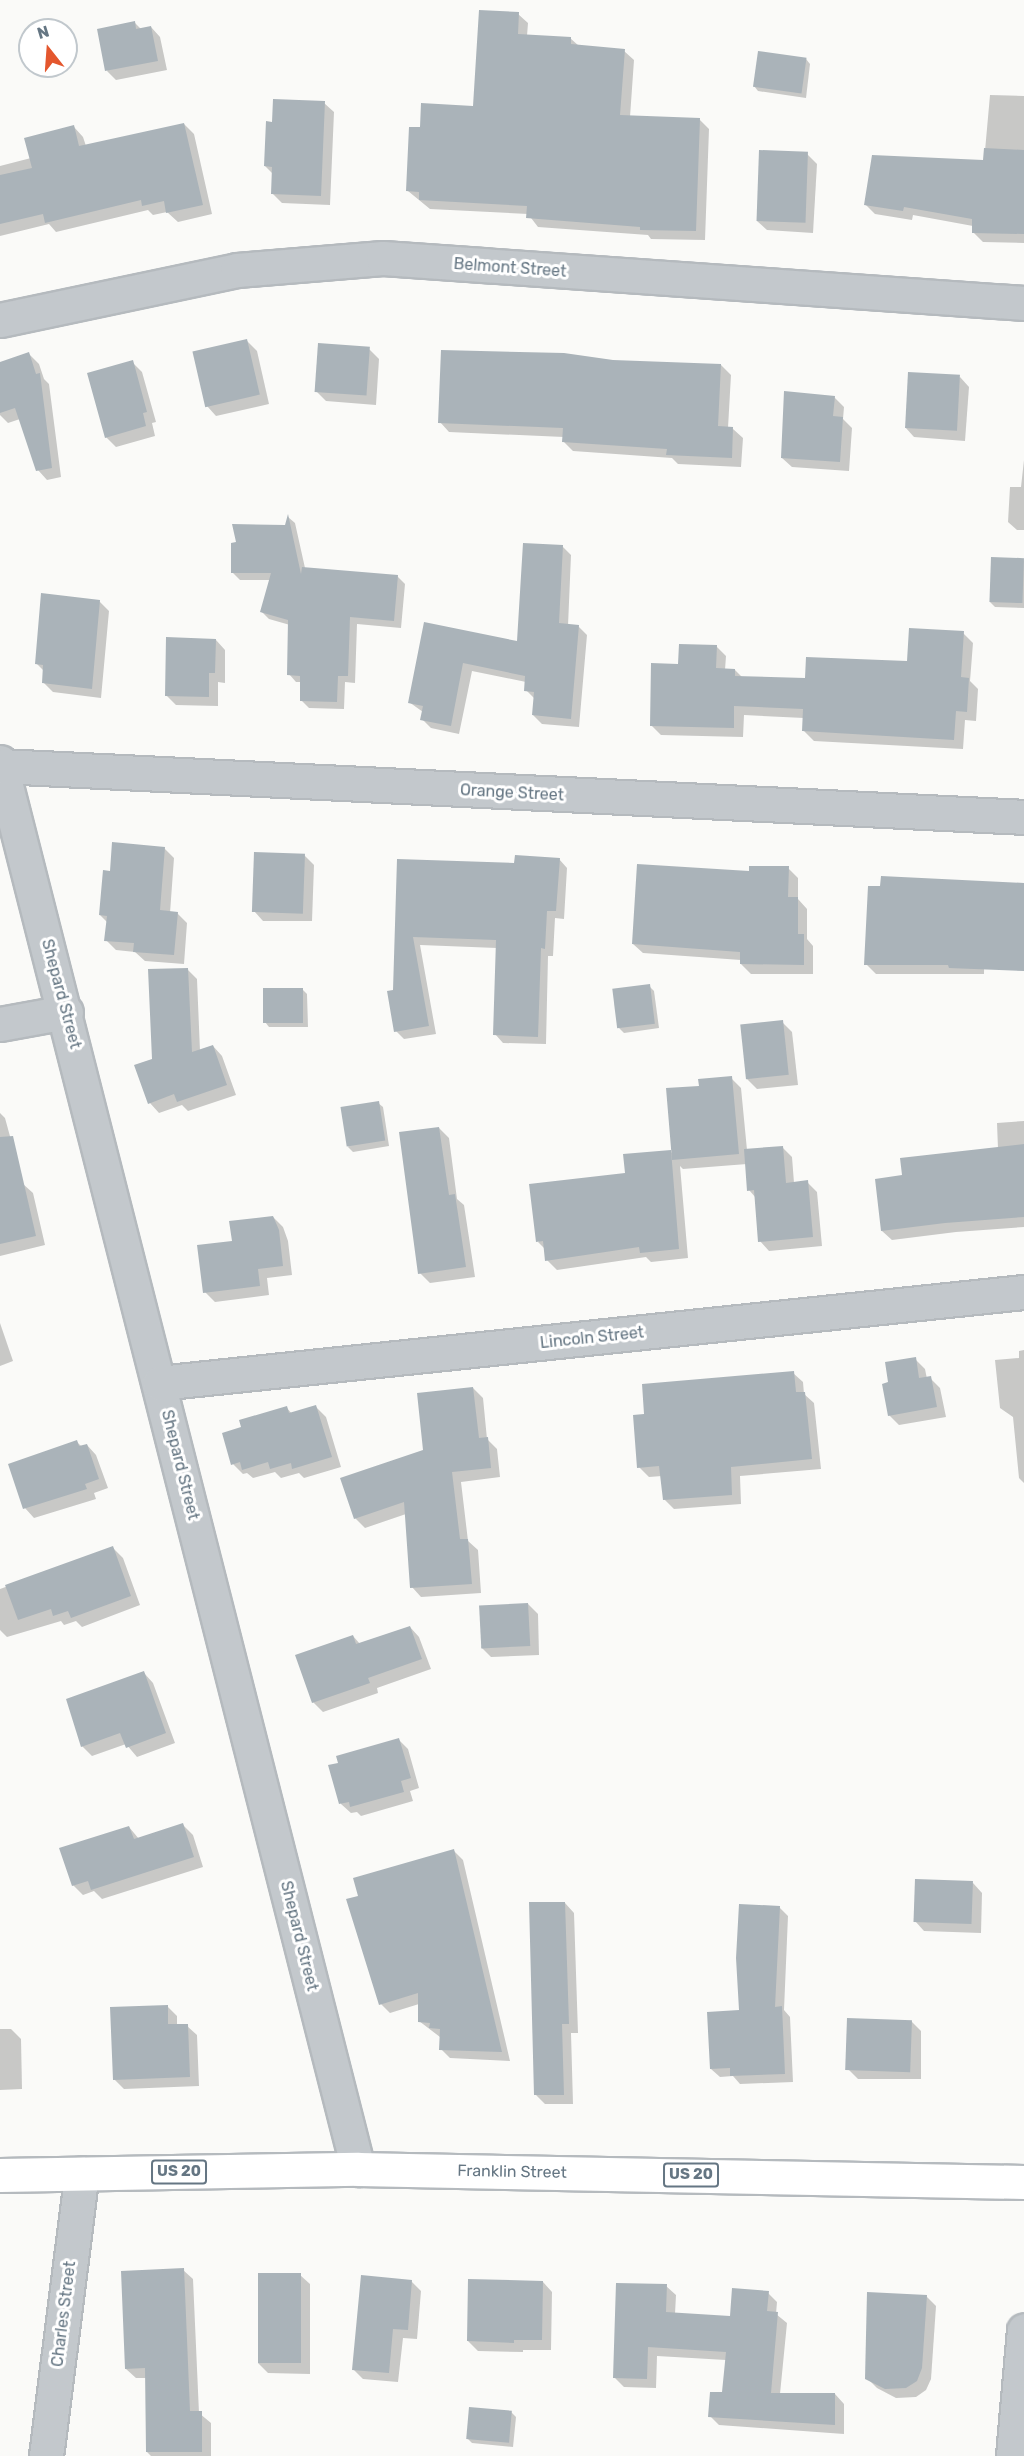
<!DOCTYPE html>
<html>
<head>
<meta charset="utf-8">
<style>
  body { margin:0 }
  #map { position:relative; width:1024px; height:2456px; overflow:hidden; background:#fafaf8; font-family:Rubik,sans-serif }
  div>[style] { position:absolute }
  .shadow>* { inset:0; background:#0003 }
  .building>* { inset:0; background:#aab3b9; transform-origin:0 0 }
  .roads { filter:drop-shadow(2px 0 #b5babe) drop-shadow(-2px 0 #b5babe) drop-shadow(0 2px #b5babe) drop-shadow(0 -2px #b5babe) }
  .minor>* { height:33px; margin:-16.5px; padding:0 16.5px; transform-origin:16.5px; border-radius:16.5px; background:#c3c8cc }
  .major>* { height:33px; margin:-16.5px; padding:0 16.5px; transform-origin:16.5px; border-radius:16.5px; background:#fff }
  span { translate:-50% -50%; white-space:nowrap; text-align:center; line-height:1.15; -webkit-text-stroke:6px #fff; paint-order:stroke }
  .shield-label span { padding:2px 4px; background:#fff; border:2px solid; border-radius:4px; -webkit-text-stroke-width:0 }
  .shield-label { font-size:15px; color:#657683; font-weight:700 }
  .street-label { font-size:16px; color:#657683 }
  .north { position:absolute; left:18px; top:18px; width:60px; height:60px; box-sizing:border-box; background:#fff; border:2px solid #c1c8cd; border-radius:50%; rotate:343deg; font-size:16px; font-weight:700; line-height:24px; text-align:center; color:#657683 }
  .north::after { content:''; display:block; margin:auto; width:21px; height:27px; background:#e4572e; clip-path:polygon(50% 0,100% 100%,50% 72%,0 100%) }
</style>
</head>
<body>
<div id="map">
  <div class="shadow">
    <div style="clip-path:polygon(518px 14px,528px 23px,527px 36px,570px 38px,579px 46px,624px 51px,634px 60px,630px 117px,699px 119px,709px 129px,705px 240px,651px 239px,648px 235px,538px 227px,528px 214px,430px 209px,408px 191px,421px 129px,475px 108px)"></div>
    <div style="clip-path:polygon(135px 23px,141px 29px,151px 27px,160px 37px,167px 70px,116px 80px,107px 71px)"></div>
    <div style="clip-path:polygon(806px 59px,810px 64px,806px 98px,758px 91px,754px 86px)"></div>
    <div style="clip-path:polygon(990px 95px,1024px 96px,1024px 243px,983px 242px,973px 232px,973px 226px,913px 215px,912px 220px,875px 214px,865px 204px,984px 162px)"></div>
    <div style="clip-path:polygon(324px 103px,334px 112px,330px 205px,282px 203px,272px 193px,273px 174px,265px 166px,274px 123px)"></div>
    <div style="clip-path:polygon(184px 124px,194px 134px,212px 214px,178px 222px,167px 212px,153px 215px,148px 210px,56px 232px,49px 224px,0 236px,0 166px,31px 158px,74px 127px,83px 137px,86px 146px)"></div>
    <div style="clip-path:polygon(807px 154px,817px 164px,813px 233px,767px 230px,757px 221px)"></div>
    <div style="clip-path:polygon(247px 341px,257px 351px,269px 404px,216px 416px,207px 406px)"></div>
    <div style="clip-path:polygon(369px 349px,379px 359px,376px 405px,326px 401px,316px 391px)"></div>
    <div style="clip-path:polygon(29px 354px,39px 364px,44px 379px,49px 384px,61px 477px,47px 480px,38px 470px,20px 419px,8px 423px,0 415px,0 363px)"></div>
    <div style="clip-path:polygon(613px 361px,721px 365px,731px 375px,728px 428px,733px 429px,743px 438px,741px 467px,678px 464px,672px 458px,573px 451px,563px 441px,564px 437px,449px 432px,440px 422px)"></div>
    <div style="clip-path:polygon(132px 362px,142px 372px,156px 422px,152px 423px,155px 436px,116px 447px,106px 437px)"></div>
    <div style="clip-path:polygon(960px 377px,969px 387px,965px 441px,914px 437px,905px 427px)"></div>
    <div style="clip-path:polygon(834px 397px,844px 407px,843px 419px,852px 428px,849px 471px,792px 467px,782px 458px)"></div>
    <div style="clip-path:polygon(1024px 460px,1024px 530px,1017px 530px,1008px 522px,1010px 487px,1021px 487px)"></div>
    <div style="clip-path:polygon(288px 517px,295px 523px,305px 568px,397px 576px,405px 584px,401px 628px,357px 624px,355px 683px,345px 682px,344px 709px,309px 708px,301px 700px,302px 682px,296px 682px,289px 674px,290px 625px,269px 619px,262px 612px,271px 580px,240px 580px,232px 572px,286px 527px)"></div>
    <div style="clip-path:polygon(562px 546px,571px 555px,568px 626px,578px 626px,587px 635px,579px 727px,542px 724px,533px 715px,535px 699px,526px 690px,526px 682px,472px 671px,459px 734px,431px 728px,422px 719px,423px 712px,409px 702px,425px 624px,518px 643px)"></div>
    <div style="clip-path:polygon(1024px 560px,1024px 608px,995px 607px,990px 602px)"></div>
    <div style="clip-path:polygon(99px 601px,109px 611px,101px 698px,53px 692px,43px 682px,44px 671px,36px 663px)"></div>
    <div style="clip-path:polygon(963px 633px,973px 643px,970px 681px,978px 689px,976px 721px,965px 720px,963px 749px,814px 741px,804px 731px,804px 718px,744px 715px,743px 737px,661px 735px,651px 725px,680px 665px,716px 646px,726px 656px,725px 670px,735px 670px,742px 677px,806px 680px,909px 663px)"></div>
    <div style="clip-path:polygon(216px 640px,225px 650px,225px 683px,218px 682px,218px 706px,176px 705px,166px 695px)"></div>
    <div style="clip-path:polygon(164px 848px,174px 858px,170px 913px,177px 913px,187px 923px,184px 964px,145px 961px,135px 952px,116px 950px,106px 940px,107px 922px,100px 915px,111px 872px)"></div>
    <div style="clip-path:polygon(304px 855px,314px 865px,312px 921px,263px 921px,254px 911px)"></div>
    <div style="clip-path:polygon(559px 859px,567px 868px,564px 919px,555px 918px,553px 956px,548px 956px,546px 1044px,503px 1043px,495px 1034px,497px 948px,420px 945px,436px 1034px,404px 1039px,396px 1031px,399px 860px,515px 865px)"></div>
    <div style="clip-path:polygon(788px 868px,798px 878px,798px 899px,807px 909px,807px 939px,813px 946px,813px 974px,751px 974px,741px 964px,741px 960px,643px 953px,633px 944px,750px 873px)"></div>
    <div style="clip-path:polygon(985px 892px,984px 974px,876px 974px,866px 964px)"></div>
    <div style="clip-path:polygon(187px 969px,197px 979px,200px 1051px,213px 1046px,222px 1056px,236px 1095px,188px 1111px,182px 1105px,159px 1113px,150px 1103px,153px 1060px)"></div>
    <div style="clip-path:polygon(649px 986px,654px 991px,659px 1028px,624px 1033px,619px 1028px)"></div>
    <div style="clip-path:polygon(303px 990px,307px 994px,308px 1027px,269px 1027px,265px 1022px)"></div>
    <div style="clip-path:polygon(782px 1022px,792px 1032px,798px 1085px,757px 1089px,747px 1079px)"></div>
    <div style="clip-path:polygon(731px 1078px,741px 1088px,747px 1150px,782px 1147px,792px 1157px,794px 1183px,807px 1182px,817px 1192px,822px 1246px,769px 1251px,760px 1241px,756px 1198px,749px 1190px,747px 1164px,683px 1169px,680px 1166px,688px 1258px,651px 1262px,646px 1257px,557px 1270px,547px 1260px,546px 1250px,538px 1242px,626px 1174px,670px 1151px,673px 1154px,700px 1088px)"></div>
    <div style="clip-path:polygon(378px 1103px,383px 1107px,389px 1146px,353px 1152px,348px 1147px)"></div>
    <div style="clip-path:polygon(0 1113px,5px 1118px,23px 1184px,33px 1193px,45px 1245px,0 1256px)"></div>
    <div style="clip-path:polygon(1024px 1121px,1024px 1227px,956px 1232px,892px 1240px,882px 1231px,904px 1177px,998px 1149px,997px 1123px)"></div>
    <div style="clip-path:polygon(439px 1128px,449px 1138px,457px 1199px,464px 1205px,475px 1277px,430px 1283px,420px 1273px)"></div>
    <div style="clip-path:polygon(273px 1217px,283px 1227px,288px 1241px,292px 1275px,267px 1278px,269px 1295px,215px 1302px,205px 1292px,233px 1242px)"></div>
    <div style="clip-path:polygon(0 1323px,13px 1361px,0 1366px)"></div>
    <div style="clip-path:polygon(1024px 1350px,1024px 1483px,1019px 1478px,1013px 1417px,1000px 1408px,995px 1360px,1019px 1358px,1019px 1351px)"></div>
    <div style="clip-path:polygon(915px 1359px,925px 1369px,927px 1379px,930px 1378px,940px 1388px,946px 1417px,899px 1425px,889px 1415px,890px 1384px)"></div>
    <div style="clip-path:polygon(793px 1373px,803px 1382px,804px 1394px,814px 1403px,821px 1469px,740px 1476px,741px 1504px,674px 1509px,664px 1499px,662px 1476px,649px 1477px,639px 1467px,646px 1415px)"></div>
    <div style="clip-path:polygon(473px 1388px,483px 1398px,487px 1439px,497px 1449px,500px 1477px,461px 1482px,468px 1541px,478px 1550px,481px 1593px,421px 1597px,412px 1587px,406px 1514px,365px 1528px,355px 1518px,425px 1451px)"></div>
    <div style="clip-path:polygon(316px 1407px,326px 1417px,341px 1467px,304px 1478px,299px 1473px,281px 1478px,275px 1472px,253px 1478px,247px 1473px,243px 1474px,233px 1464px,243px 1429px,287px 1408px,292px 1414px)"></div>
    <div style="clip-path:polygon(77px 1442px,82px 1447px,87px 1445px,96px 1455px,108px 1488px,94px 1493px,96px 1499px,34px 1518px,25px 1508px)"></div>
    <div style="clip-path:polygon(113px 1548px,123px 1558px,140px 1605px,82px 1627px,76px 1621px,64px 1625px,61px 1621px,7px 1637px,0 1630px,0 1589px)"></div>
    <div style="clip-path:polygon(528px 1604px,538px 1614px,539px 1655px,491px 1657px,481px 1647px)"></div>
    <div style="clip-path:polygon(410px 1627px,419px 1637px,431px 1669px,377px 1688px,378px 1693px,323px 1712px,313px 1702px,353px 1636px,360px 1644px)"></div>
    <div style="clip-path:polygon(144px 1673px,153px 1683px,175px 1743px,137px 1757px,126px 1744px,92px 1756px,82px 1746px)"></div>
    <div style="clip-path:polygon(398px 1739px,408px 1749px,419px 1788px,410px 1791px,413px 1801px,361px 1816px,357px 1812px,351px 1813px,341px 1804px,340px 1764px)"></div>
    <div style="clip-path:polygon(183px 1825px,193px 1835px,203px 1867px,102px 1899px,94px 1891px,83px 1895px,73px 1885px,129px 1827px,139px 1839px)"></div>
    <div style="clip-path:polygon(454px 1851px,463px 1860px,510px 2061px,450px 2058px,441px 2049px,440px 2037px,419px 2021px,419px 2004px,390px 2013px,381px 2004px,359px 1897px)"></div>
    <div style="clip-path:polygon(973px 1883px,982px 1893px,981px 1933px,924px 1931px,915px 1921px)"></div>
    <div style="clip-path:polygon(565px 1903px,574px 1913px,578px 2033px,571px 2033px,573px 2104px,545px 2104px,536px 2095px)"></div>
    <div style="clip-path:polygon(779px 1907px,788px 1916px,784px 2010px,790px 2017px,793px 2082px,740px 2084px,733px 2076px,720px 2077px,711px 2069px,741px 2012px)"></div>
    <div style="clip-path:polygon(167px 2006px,177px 2016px,177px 2026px,187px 2026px,197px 2035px,199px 2086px,124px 2089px,114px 2079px)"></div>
    <div style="clip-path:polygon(911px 2021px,921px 2031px,921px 2079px,858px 2079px,848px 2069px)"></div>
    <div style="clip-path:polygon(0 2029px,11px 2029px,21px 2039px,22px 2089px,0 2090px)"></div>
    <div style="clip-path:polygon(183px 2270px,193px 2279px,199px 2413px,211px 2423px,211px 2456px,151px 2456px,147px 2452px,147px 2378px,136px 2378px,126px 2369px)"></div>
    <div style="clip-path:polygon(300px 2275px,310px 2284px,310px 2374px,268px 2373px,258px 2363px)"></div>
    <div style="clip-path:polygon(411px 2281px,421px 2291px,417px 2339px,403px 2338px,398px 2382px,363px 2379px,353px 2369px)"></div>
    <div style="clip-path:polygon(543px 2282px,552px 2292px,551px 2350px,523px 2350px,523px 2352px,478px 2351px,468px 2341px)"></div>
    <div style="clip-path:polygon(666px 2286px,676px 2295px,675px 2314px,731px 2318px,768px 2293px,777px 2302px,776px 2314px,787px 2323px,780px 2394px,835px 2394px,844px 2404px,844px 2434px,719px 2425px,710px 2416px,723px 2394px,726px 2360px,657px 2356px,656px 2388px,624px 2387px,615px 2378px)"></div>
    <div style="clip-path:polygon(926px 2296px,936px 2306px,931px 2379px,926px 2390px,916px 2397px,896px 2398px,877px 2388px,867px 2378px)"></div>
    <div style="clip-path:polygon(511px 2412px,516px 2417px,513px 2447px,472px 2443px,467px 2438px)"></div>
  </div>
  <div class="building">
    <div style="clip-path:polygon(479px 10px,519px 12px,518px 34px,571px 37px,571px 44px,625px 49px,620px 115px,700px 118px,696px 231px,640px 230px,640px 227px,526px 218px,527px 206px,419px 200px,419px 192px,406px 191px,409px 127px,420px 127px,421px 103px,473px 106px)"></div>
    <div style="clip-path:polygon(135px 21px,136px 29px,151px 26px,158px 61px,105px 71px,97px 29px)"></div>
    <div style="left:758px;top:51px;width:49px;height:36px;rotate:8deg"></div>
    <div style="clip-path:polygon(273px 99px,325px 101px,321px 196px,271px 194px,272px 167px,264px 166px,266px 121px,272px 122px)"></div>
    <div style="clip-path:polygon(184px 123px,203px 205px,166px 213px,164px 201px,142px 206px,141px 200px,45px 223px,43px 214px,0 224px,0 175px,32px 168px,24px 138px,74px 125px,79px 146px)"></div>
    <div style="clip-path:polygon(984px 148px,1024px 150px,1024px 234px,972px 233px,972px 219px,904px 207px,903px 211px,864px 205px,872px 155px,983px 160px)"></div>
    <div style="left:759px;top:150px;width:49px;height:71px;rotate:2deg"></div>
    <div style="left:247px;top:339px;width:57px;height:56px;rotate:77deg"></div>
    <div style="left:318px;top:343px;width:52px;height:49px;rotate:4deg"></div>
    <div style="clip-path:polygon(441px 350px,564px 353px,613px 360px,721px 364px,718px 426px,733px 427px,732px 458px,666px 455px,667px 449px,562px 442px,563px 428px,438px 423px)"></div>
    <div style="clip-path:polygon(29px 352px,36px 374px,40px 373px,52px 468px,36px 471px,15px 408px,0 413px,0 362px)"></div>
    <div style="clip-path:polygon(133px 360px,147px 412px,143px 413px,146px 426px,105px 438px,87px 373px)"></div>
    <div style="left:908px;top:372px;width:52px;height:56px;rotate:3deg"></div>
    <div style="clip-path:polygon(784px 391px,835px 396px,833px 416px,843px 417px,840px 462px,781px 458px)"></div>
    <div style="clip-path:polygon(288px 514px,301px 574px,302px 567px,398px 575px,394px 621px,350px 617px,348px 676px,338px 676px,337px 702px,300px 701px,300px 676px,287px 675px,288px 620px,260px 612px,271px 573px,231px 573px,231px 543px,236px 542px,232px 524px,285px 525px)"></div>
    <div style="clip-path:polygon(523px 543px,563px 545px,559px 623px,579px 625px,571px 719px,532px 715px,534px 692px,524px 691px,525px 676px,463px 663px,451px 726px,420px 720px,423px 706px,408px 703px,424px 622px,517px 641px)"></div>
    <div style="left:991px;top:557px;width:33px;height:45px;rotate:2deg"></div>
    <div style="clip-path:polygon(41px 593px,100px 600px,92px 689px,42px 683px,43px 665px,35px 664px)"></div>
    <div style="clip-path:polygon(909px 628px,964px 631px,961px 677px,969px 678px,967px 712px,956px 711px,954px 740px,802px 731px,803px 709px,734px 706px,734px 728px,650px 726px,651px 663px,678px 664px,679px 644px,717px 645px,716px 668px,735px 669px,735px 676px,805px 678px,806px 657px,907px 661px)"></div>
    <div style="clip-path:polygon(166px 637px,216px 639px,215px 673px,209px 673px,209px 697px,165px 696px)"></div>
    <div style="clip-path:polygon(112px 842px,165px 847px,160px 910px,178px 912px,174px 955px,133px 952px,134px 943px,104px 941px,107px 916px,99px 915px,103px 870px,110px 871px)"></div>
    <div style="left:254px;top:852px;width:51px;height:60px;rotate:2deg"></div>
    <div style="clip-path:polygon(515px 855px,560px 858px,556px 911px,547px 911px,545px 949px,541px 948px,538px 1037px,493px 1035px,496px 940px,413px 937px,429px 1026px,394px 1032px,387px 991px,393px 990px,397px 859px,514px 863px)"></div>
    <div style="clip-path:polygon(637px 864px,749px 871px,749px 866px,789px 866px,788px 897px,798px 897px,798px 934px,804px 934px,804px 965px,740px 964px,740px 952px,632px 944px)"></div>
    <div style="clip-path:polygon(881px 876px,1024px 883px,1024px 971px,949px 968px,948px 965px,864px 965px,868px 886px,880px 886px)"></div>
    <div style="clip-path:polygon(188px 968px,192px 1052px,213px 1045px,227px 1085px,177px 1102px,174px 1094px,148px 1104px,134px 1065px,152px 1059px,148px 969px)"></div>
    <div style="left:650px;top:984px;width:40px;height:38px;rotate:83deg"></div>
    <div style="left:263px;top:988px;width:40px;height:35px"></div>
    <div style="left:783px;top:1020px;width:55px;height:43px;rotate:84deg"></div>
    <div style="clip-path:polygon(732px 1076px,739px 1154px,672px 1160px,666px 1088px,699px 1086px,698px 1079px)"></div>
    <div style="left:379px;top:1101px;width:40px;height:39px;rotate:81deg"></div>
    <div style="clip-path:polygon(439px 1127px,449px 1195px,455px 1194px,466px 1267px,418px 1274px,399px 1132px)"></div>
    <div style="clip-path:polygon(13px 1136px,36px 1236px,0 1244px,0 1137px)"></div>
    <div style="clip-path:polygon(1024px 1144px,1024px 1217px,945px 1223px,881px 1231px,875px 1179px,902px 1175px,900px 1158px)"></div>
    <div style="clip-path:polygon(783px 1146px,786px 1183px,808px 1180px,813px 1237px,758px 1242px,754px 1190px,747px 1191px,744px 1149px)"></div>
    <div style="clip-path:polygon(671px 1150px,679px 1249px,640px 1253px,639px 1247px,545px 1261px,543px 1241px,536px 1242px,529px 1184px,625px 1173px,623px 1154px)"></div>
    <div style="clip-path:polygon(273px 1216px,279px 1230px,283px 1266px,258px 1269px,260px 1286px,203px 1293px,197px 1245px,232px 1241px,229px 1221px)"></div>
    <div style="clip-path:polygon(916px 1357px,919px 1378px,931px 1376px,937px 1407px,888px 1416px,882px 1384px,888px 1382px,885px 1362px)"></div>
    <div style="clip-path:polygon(794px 1371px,796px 1392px,805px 1392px,812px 1459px,731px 1467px,732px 1495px,663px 1500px,659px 1466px,637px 1468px,633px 1415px,644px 1414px,642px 1384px)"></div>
    <div style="clip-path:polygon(473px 1387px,479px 1438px,488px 1437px,491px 1468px,452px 1472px,460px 1539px,468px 1539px,472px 1584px,410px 1588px,404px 1502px,354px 1519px,340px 1478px,423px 1450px,417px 1393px)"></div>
    <div style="clip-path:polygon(316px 1405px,332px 1457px,292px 1469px,291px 1463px,270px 1469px,268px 1462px,242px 1470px,240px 1462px,231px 1465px,222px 1433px,241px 1427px,239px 1420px,287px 1406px,289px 1413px)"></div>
    <div style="clip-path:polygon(77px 1440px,79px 1446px,87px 1444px,99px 1479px,85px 1484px,87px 1489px,23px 1509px,8px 1464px)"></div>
    <div style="clip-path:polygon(113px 1546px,131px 1596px,71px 1618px,68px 1611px,53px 1616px,51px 1609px,18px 1620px,5px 1585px)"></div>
    <div style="left:528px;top:1603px;width:43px;height:49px;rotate:87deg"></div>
    <div style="clip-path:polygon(410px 1626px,422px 1659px,368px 1678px,370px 1683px,312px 1703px,295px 1655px,353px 1635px,356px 1644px)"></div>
    <div style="clip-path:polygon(144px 1671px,166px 1733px,126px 1748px,120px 1733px,81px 1747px,66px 1699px)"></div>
    <div style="clip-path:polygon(399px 1738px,411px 1778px,401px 1781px,404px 1792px,350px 1807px,349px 1802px,339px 1804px,328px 1765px,338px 1763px,336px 1756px)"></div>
    <div style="clip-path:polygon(183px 1823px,194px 1857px,91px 1890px,88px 1881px,72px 1886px,59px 1848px,129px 1826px,134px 1839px)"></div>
    <div style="clip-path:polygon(454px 1849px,502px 2052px,439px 2050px,440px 2029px,429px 2028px,430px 2023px,418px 2022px,418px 1993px,379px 2005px,346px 1899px,358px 1896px,353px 1878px)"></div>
    <div style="left:915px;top:1879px;width:58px;height:43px;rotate:2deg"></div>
    <div style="clip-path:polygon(529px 1902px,565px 1902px,569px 2024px,562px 2024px,564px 2095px,534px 2095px)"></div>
    <div style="clip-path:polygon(739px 1904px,780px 1906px,775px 2007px,782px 2006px,785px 2074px,730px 2076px,730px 2068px,710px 2069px,707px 2012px,739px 2010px,736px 1958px)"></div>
    <div style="clip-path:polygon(168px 2005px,168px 2024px,188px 2024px,190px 2077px,113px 2080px,110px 2007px)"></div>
    <div style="left:847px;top:2018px;width:65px;height:52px;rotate:2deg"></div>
    <div style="clip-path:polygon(184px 2268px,190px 2411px,202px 2411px,202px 2452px,146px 2452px,145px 2368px,125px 2369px,121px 2271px)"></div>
    <div style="left:258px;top:2273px;width:43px;height:90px"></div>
    <div style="clip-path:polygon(361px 2275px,412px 2280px,408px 2330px,393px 2329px,389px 2373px,352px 2370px)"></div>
    <div style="clip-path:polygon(468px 2279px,543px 2281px,542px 2340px,514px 2340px,514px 2343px,467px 2341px)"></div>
    <div style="clip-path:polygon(616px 2283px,667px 2284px,666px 2312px,730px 2316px,732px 2288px,769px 2291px,767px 2311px,778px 2312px,771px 2393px,835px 2393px,835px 2425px,708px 2417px,710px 2392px,722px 2392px,726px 2352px,648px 2347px,647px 2379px,613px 2378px)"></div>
    <div style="clip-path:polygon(867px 2292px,927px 2295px,922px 2368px,917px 2381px,906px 2388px,885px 2389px,865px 2379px)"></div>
    <div style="left:469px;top:2407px;width:43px;height:32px;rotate:5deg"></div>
  </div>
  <div class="roads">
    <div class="minor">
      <div style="left:0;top:320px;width:242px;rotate:-11.9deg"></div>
      <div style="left:237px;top:270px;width:146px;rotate:-4.7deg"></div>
      <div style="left:383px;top:258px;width:643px;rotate:4.02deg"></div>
      <div style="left:0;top:762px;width:1452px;rotate:75.72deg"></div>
      <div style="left:1px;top:766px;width:1024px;rotate:2.85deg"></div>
      <div style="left:0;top:1024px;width:67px;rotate:-10.3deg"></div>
      <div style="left:159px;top:1383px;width:870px;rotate:-6.01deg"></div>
      <div style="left:46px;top:2456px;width:285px;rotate:-82.8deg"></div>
      <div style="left:1013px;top:2456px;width:126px;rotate:-85deg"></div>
    </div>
    <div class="major">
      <div style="left:0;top:2175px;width:358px;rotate:-1deg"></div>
      <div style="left:358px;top:2169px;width:666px;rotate:1.12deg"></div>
    </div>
  </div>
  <div class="shield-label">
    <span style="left:179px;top:2172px">US 20</span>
    <span style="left:691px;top:2175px">US 20</span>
  </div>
  <div class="street-label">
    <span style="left:510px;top:268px;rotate:4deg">Belmont Street</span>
    <span style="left:512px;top:793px;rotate:3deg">Orange Street</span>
    <span style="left:61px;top:994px;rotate:75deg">Shepard Street</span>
    <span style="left:592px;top:1338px;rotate:-6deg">Lincoln Street</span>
    <span style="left:180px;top:1465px;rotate:76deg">Shepard Street</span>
    <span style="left:299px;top:1936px;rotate:76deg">Shepard Street</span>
    <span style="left:512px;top:2172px;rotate:1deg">Franklin Street</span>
    <span style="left:64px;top:2314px;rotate:-83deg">Charles Street</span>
  </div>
  <div class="north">N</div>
</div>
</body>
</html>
